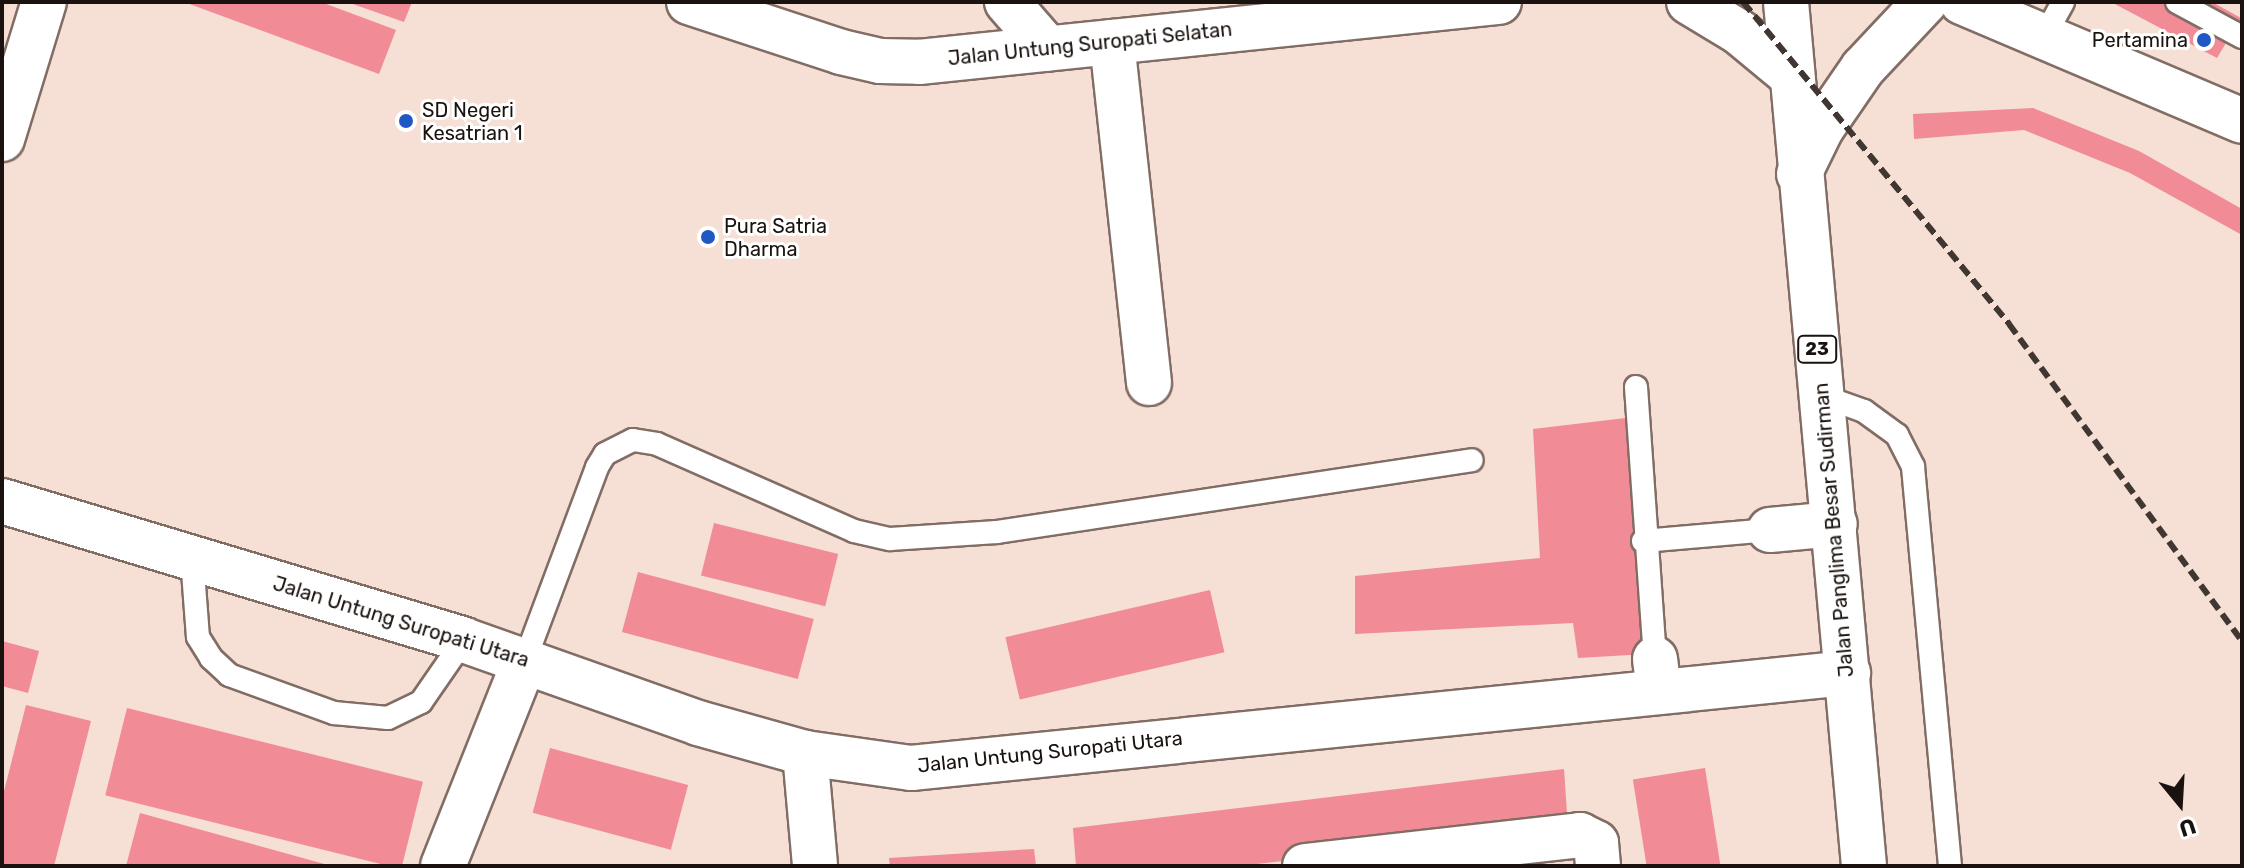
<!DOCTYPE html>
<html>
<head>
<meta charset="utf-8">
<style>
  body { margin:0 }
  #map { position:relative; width:2244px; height:868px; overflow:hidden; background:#f6dfd5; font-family:Rubik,sans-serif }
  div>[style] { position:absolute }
  .building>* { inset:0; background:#f18b95; transform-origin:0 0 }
  .roads { filter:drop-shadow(2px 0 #826d65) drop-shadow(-2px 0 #826d65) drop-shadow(0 2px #826d65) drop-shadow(0 -2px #826d65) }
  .lane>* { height:22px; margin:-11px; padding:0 11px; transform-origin:11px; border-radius:11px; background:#fff }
  .street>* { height:44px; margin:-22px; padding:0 22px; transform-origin:22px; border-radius:22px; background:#fff }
  .secondary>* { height:44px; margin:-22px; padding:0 22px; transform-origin:22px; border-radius:22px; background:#fff }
  .primary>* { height:44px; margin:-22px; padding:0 22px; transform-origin:22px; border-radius:22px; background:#fff }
  .highway>* { height:44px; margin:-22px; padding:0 22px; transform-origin:22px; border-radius:22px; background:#fff }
  .rail>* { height:6px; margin-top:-3px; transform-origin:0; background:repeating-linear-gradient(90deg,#413732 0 12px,transparent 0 18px) }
  .dots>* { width:22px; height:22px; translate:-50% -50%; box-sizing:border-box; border:4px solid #fff; border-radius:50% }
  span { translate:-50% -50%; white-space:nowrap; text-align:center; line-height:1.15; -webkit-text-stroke:6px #fff; paint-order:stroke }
  .shield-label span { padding:2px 6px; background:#fff; border:2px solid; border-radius:6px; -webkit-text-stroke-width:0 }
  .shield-label { font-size:18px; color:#19120e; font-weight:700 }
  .poi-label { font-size:20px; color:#19120e }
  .right { translate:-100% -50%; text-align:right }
  .left { translate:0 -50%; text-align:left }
  .street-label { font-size:20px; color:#19120e }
  .frame { position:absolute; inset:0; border:4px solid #19120e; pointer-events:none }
  .north { position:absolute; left:2140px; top:764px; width:80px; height:80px; -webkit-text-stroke:6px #fff; paint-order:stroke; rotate:162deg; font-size:22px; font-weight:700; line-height:32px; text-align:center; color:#19120e }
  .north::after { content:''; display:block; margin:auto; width:28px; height:36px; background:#19120e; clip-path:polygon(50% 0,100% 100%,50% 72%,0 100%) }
</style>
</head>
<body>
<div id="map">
  <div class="building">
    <div style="clip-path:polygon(184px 2px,321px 2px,396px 30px,379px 74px)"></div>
    <div style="clip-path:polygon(347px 2px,412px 2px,404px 22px)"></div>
    <div style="clip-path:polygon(2111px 2px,2212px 2px,2241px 18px,2217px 58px)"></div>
    <div style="clip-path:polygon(2033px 108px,2139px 151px,2242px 209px,2242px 235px,2130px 173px,2024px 130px,1914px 139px,1913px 114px)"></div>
    <div style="clip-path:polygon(1634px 417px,1647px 654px,1578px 658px,1573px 623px,1355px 634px,1355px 576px,1540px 558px,1533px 429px)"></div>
    <div style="left:714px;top:523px;width:128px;height:54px;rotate:14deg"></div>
    <div style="left:638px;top:572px;width:182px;height:62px;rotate:15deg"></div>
    <div style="left:1210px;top:590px;width:64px;height:210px;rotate:77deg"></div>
    <div style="clip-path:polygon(2px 641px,39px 651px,28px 693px,2px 686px)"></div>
    <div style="clip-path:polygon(26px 705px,91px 721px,54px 866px,2px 866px,2px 799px)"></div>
    <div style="left:127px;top:708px;width:305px;height:90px;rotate:14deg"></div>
    <div style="left:550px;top:748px;width:143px;height:67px;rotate:15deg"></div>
    <div style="left:1705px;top:768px;width:99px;height:73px;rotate:81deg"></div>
    <div style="clip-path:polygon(1564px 769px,1568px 828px,1239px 866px,1076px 866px,1073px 828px)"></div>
    <div style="clip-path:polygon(140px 813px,328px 865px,328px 866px,126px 866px)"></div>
    <div style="clip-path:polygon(1034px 849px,1036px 866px,890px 866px,889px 858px)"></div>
  </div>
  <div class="roads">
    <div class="lane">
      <div style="left:2177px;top:2px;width:74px;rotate:28.3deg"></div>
      <div style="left:2046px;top:33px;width:35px;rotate:-61deg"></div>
      <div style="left:1636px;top:387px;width:273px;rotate:86deg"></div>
      <div style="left:1822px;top:396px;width:45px;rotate:19.7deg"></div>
      <div style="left:1864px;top:411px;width:41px;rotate:36deg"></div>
      <div style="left:1897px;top:435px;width:36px;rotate:63deg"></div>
      <div style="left:1913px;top:467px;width:401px;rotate:84.7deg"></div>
      <div style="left:1643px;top:541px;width:127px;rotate:-5deg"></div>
      <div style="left:192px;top:558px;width:79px;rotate:85.7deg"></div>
      <div style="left:198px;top:637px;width:25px;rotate:58deg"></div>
      <div style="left:211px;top:658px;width:25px;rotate:43deg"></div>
      <div style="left:229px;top:675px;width:112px;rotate:19.9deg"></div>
      <div style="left:334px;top:713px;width:54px;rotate:5.3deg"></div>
      <div style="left:388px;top:718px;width:37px;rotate:-26deg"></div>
      <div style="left:421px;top:702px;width:75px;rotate:-55.3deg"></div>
      <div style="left:525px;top:660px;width:206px;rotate:-69.5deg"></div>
      <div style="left:597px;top:467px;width:15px;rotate:-58deg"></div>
      <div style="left:605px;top:454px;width:31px;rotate:-27deg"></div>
      <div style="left:633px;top:440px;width:24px;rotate:9deg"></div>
      <div style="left:657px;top:444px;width:215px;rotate:23.8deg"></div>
      <div style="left:854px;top:531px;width:37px;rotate:13deg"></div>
      <div style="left:890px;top:539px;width:107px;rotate:-3.7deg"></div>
      <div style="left:997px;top:532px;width:480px;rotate:-8.6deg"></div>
    </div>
    <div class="street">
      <div style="left:689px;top:2px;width:160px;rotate:18.2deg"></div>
      <div style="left:841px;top:52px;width:40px;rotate:13deg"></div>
      <div style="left:880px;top:61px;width:39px;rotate:1deg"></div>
      <div style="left:919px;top:62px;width:583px;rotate:-5.91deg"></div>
      <div style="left:1007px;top:2px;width:62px;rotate:48.9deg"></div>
      <div style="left:1112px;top:42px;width:343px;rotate:83.8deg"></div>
      <div style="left:2px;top:139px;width:143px;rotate:-73deg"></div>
      <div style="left:1770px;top:530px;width:65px;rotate:-5.3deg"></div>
      <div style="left:1655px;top:659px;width:32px;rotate:83deg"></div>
      <div style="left:805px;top:753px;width:113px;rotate:84.9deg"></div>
      <div style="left:443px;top:866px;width:222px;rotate:-68.3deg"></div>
      <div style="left:1305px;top:866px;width:277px;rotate:-6.4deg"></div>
      <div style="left:1580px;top:835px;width:18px;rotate:27deg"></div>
      <div style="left:1596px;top:843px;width:23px;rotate:85deg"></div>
    </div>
    <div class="secondary">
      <div style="left:2px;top:501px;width:482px;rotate:16.7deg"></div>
      <div style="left:464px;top:640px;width:248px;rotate:19.5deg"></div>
      <div style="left:698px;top:723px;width:111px;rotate:15.7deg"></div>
      <div style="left:805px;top:753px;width:107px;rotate:8.1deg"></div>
      <div style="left:911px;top:768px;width:942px;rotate:-5.79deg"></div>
    </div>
    <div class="primary">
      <div style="left:1962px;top:2px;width:304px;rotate:23deg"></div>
    </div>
    <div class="highway">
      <div style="left:1689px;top:2px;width:58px;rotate:31deg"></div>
      <div style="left:1739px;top:32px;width:67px;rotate:39.6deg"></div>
      <div style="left:1786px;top:2px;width:868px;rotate:84.84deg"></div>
      <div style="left:1799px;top:174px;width:50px;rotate:-63.9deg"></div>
      <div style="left:1821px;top:129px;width:74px;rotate:-55.5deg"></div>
      <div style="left:1863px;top:68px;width:91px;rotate:-46.8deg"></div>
    </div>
  </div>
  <div class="rail">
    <div style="left:1743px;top:2px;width:418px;rotate:50.4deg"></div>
    <div style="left:2009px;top:324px;width:393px;rotate:53.7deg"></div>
  </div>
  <div class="dots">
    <div style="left:2204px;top:40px;background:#1f58c5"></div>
    <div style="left:406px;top:121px;background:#1f58c5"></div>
    <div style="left:708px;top:237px;background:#1f58c5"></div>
  </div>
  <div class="shield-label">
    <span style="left:1817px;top:349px">23</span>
  </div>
  <div class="poi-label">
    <span class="right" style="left:2188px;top:40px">Pertamina</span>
    <span class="left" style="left:422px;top:122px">SD Negeri<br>Kesatrian 1</span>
    <span class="left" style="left:724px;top:238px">Pura Satria<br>Dharma</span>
  </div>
  <div class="street-label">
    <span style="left:1090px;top:44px;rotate:-6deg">Jalan Untung Suropati Selatan</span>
    <span style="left:1834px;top:530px;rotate:-95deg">Jalan Panglima Besar Sudirman</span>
    <span style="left:401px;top:622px;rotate:17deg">Jalan Untung Suropati Utara</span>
    <span style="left:1050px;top:752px;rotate:-6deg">Jalan Untung Suropati Utara</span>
  </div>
  <div class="frame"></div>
  <div class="north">U</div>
</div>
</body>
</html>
